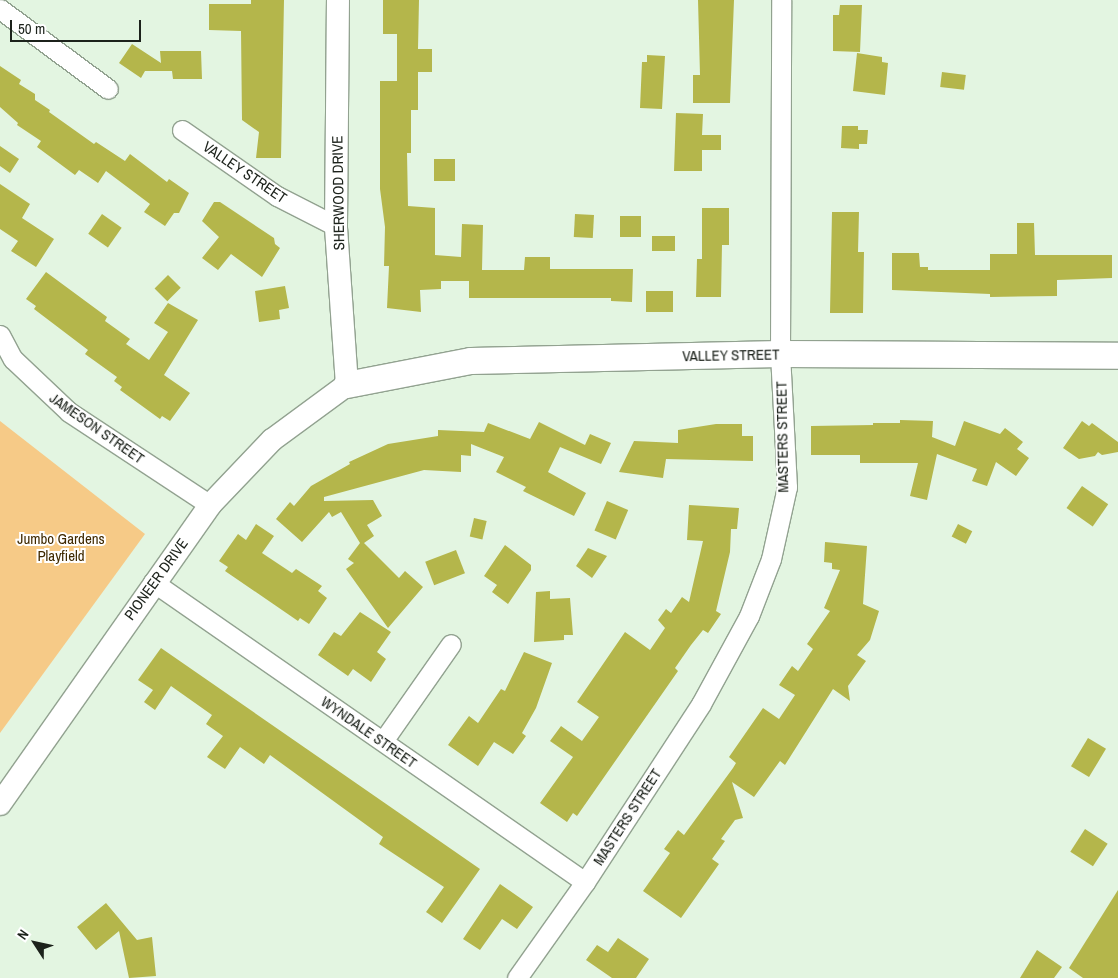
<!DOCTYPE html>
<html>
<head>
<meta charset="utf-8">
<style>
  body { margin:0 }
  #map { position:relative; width:1118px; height:978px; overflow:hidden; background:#e3f5e1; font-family:"Archivo Narrow",sans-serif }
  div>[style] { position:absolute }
  .green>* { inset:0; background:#f6ca87 }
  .building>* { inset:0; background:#b4b64b; transform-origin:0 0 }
  .roads { filter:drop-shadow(1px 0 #92a290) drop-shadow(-1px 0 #92a290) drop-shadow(0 1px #92a290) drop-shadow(0 -1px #92a290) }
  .minor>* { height:19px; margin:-9.5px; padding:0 9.5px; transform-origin:9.5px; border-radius:9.5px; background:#fff }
  .tertiary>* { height:22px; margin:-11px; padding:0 11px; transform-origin:11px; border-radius:11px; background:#fff }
  .secondary>* { height:26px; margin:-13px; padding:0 13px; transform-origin:13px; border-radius:13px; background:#fff }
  span { translate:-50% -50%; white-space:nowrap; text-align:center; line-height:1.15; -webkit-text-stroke:4px #fff; paint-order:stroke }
  .street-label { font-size:15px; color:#1c221b }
  .park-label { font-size:15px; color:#3f2900 }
  .north { position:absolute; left:10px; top:918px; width:50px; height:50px; -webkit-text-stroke:4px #fff; paint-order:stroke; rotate:305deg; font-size:14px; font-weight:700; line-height:20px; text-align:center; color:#1c221b }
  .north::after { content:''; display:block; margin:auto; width:18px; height:22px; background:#1c221b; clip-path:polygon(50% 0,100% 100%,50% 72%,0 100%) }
  .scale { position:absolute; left:10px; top:20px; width:131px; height:22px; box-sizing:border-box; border:2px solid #1c221b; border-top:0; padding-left:6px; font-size:15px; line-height:18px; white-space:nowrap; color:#1c221b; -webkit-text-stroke:4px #fff; paint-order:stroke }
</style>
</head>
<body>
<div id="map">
  <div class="green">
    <div style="clip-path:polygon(0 421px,145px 534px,0 733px)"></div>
  </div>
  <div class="building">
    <div style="clip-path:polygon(251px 0,284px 0,281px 158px,256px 158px,259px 132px,242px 120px,241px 31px,209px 30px,209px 4px,251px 4px)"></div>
    <div style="clip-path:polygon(383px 0,419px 0,418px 49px,432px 49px,432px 72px,418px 72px,418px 110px,411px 110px,411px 153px,407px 153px,408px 206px,435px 208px,435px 255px,461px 257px,462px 224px,483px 225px,482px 270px,524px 270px,525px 257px,550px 257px,550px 269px,633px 269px,632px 302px,611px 301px,611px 298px,469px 298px,469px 281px,441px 281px,441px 289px,420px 290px,421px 312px,387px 308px,389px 266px,384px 266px,385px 227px,380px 189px,380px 81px,397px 81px,397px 34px,383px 34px)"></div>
    <div style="clip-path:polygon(698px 0,734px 0,730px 103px,693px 103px,693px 75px,700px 75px)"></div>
    <div style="clip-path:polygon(840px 5px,862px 5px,860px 52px,833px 51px,833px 15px,839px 15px)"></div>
    <div style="clip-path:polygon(132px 44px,161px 63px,160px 51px,201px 51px,202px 79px,173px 79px,172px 71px,145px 71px,141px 78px,119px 63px)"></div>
    <div style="clip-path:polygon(857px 53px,882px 57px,882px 62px,888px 63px,885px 95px,853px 91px)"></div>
    <div style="clip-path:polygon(647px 55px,665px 56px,662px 109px,640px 108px,642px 62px,647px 62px)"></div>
    <div style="clip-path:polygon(0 66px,21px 80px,19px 84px,35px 94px,35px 100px,50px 110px,49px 112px,94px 144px,96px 142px,125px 161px,130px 154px,167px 182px,169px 179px,189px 193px,179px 213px,174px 213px,165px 226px,144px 212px,150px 204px,106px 171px,98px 183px,79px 170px,75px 175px,37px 147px,41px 141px,17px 125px,18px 123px,0 107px)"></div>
    <div style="left:942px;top:72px;width:24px;height:15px;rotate:7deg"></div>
    <div style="clip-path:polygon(676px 113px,703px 114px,702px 135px,721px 135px,721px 150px,702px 150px,702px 171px,674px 171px)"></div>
    <div style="clip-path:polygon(842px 126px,858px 126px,858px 130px,868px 130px,867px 144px,859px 144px,859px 149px,841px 148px)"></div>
    <div style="clip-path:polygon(0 146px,19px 159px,10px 173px,0 166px)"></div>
    <div style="left:434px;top:159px;width:21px;height:22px"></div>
    <div style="clip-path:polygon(0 184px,30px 204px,22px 218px,54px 239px,36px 267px,11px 251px,18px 241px,0 229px)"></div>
    <div style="clip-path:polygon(214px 202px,220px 202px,274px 238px,275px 244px,280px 248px,262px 277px,231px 254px,218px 270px,202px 258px,219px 237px,202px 221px)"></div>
    <div style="clip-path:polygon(702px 208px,729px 208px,729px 245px,722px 245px,721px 297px,696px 297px,697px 259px,702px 259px)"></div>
    <div style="clip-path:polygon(832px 212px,859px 212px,858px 252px,864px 252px,863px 313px,830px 313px)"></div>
    <div style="left:102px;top:214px;width:24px;height:24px;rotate:35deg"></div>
    <div style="left:575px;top:214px;width:19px;height:23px;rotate:3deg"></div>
    <div style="left:620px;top:216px;width:21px;height:21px"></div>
    <div style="clip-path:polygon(1017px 223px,1034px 223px,1035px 255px,1112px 255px,1112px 278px,1057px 280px,1057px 296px,990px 297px,990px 294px,892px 290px,892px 253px,919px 253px,920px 267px,928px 267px,928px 270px,990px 270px,990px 254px,1017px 254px)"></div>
    <div style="left:652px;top:236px;width:23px;height:15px"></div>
    <div style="clip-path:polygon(46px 272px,107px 317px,105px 321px,130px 339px,126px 344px,149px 360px,168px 332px,154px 323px,168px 303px,198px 320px,164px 375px,190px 393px,170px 421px,162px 416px,160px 419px,120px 390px,122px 387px,114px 381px,117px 377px,85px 354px,88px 350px,34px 309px,36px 306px,26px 299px)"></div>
    <div style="left:168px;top:275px;width:18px;height:19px;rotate:45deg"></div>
    <div style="clip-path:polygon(285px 286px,289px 308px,279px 310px,280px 319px,259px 322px,255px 291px)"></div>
    <div style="left:646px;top:291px;width:27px;height:21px"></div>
    <div style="clip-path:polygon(900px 420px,933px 421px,932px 437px,955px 446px,964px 421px,1000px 434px,1005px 428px,1023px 442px,1017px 449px,1029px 458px,1016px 476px,996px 462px,987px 486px,972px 481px,977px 469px,937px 454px,927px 500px,910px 496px,918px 463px,860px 463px,860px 455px,811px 455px,811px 426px,873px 425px,873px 423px,900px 423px)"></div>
    <div style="clip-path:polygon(1082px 421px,1089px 426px,1092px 423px,1118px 442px,1118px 452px,1102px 455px,1098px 452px,1095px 456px,1079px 459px,1063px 448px)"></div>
    <div style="clip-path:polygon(539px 422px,585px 445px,590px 434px,611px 443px,601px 464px,560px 447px,548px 472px,586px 493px,574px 516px,523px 491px,526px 487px,496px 472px,504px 457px,471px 444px,471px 456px,461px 455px,461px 472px,424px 470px,324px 497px,324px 501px,373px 500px,382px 516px,367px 525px,374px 536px,364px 543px,399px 578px,405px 571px,423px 587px,388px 628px,346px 569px,354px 563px,348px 559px,360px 543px,341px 512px,332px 517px,329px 512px,302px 542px,276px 519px,290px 502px,294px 506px,311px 486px,350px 464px,349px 462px,388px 444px,438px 436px,438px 430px,484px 432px,488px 423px,530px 439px)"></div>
    <div style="clip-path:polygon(716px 424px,742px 424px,742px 436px,753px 436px,753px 461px,666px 459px,663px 478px,619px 472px,634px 441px,678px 443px,678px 430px)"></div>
    <div style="left:1082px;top:486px;width:32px;height:27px;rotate:35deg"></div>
    <div style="left:607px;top:501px;width:23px;height:32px;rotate:23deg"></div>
    <div style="clip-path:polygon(689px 505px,739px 508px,737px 529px,731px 529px,730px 552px,716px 611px,721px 614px,708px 633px,703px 630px,691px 645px,675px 668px,678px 671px,577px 816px,573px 813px,567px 822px,540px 803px,573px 757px,550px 741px,561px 726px,582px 741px,599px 717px,577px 702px,625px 632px,650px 650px,665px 628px,658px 620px,666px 609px,671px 613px,682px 597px,689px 602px,703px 541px,687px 540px)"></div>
    <div style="left:474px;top:518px;width:13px;height:19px;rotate:13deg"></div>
    <div style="clip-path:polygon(256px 524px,274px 536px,262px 553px,292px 573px,296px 569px,322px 586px,318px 591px,327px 598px,309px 624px,300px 618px,298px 621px,225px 571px,228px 567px,219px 561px,238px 534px,246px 540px)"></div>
    <div style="left:958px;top:524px;width:16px;height:14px;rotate:27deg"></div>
    <div style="clip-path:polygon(825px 542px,867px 546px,863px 604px,879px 611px,870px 640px,857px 655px,866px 661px,848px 686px,850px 701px,833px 689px,785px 765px,780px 761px,754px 797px,732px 782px,743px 818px,735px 820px,721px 839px,725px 841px,712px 859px,719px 864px,681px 918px,643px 891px,670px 853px,664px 849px,678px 830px,684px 835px,733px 768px,736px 763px,729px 757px,763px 708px,779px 719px,795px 695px,779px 685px,792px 666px,798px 671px,813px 649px,807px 644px,830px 611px,824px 608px,840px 570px,832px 569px,832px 563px,824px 562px)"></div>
    <div style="clip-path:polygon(505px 545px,531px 565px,531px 570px,508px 604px,492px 592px,497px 585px,484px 576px)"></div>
    <div style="clip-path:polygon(588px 548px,607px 556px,592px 578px,576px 566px)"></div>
    <div style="left:456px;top:550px;width:25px;height:33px;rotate:69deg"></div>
    <div style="clip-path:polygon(550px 591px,550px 599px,570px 598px,573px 635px,564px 635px,564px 640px,534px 642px,536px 592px)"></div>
    <div style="clip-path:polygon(360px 612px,391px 632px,377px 652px,386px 659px,371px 682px,353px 669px,348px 676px,318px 655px,334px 632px,341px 636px)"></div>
    <div style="clip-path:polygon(161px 648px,480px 869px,442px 923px,426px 912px,444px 887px,379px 844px,383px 837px,270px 755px,264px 764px,240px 747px,225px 769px,207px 757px,223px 736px,206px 724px,212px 715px,171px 686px,155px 710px,144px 702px,153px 690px,138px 680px)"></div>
    <div style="clip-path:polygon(524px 652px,552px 663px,536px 708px,522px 733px,526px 736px,513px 754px,494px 742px,478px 766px,448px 745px,469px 716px,478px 723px,501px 689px,505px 691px)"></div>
    <div style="left:1088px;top:738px;width:21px;height:33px;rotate:31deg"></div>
    <div style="left:1085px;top:829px;width:27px;height:27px;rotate:33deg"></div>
    <div style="clip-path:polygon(500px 884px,533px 907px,517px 929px,502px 919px,480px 950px,463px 939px)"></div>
    <div style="clip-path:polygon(1118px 890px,1118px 978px,1083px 978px,1069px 968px)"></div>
    <div style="clip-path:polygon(106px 903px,137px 940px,152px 937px,156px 976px,129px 978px,119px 931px,96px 950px,77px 927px)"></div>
    <div style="clip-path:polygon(618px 938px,649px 959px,636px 978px,612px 978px,586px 960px,597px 945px,608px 952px)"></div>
    <div style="clip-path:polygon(1037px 950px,1062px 967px,1054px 978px,1020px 978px)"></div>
  </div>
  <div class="roads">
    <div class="minor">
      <div style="left:0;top:9px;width:134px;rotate:36.5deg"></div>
      <div style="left:182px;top:130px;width:116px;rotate:34.8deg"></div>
      <div style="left:277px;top:196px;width:66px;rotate:27deg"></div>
      <div style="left:0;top:335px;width:27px;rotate:62deg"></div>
      <div style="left:13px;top:359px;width:77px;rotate:43.4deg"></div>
      <div style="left:69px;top:412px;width:169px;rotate:33.4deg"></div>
      <div style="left:153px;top:582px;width:526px;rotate:34.78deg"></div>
      <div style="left:383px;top:741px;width:118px;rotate:-55deg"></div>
      <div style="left:517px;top:978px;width:118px;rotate:-54.7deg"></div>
      <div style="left:585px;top:882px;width:212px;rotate:-56.9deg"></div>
      <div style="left:701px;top:704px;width:100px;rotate:-61.4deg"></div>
      <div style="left:749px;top:616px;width:61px;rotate:-68.9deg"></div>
      <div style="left:771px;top:559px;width:74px;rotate:-77.5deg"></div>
      <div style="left:787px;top:487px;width:133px;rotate:-93deg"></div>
      <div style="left:780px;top:354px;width:354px;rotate:-89.8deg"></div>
    </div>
    <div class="tertiary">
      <div style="left:0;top:804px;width:365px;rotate:-54.9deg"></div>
      <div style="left:210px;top:505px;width:90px;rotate:-46.4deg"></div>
      <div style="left:272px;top:440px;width:93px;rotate:-36.3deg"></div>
      <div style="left:347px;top:385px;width:159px;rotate:-94deg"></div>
      <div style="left:336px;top:226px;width:226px;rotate:-89.5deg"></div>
    </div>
    <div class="secondary">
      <div style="left:347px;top:385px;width:126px;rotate:-11deg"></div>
      <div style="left:471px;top:361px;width:309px;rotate:-1.3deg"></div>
      <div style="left:780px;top:354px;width:338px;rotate:0.3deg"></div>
    </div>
  </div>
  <div class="street-label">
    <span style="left:245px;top:172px;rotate:34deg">VALLEY STREET</span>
    <span style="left:338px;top:193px;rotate:-91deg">SHERWOOD DRIVE</span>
    <span style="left:731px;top:355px;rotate:-1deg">VALLEY STREET</span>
    <span style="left:97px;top:428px;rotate:35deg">JAMESON STREET</span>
    <span style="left:782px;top:437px;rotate:-91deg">MASTERS STREET</span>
    <span style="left:156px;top:579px;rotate:-54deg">PIONEER DRIVE</span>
    <span style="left:369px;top:732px;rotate:35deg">WYNDALE STREET</span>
    <span style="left:627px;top:817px;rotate:-57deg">MASTERS STREET</span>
  </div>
  <div class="park-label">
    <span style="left:61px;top:547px">Jumbo Gardens<br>Playfield</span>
  </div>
  <div class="north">N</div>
  <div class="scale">50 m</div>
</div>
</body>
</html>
